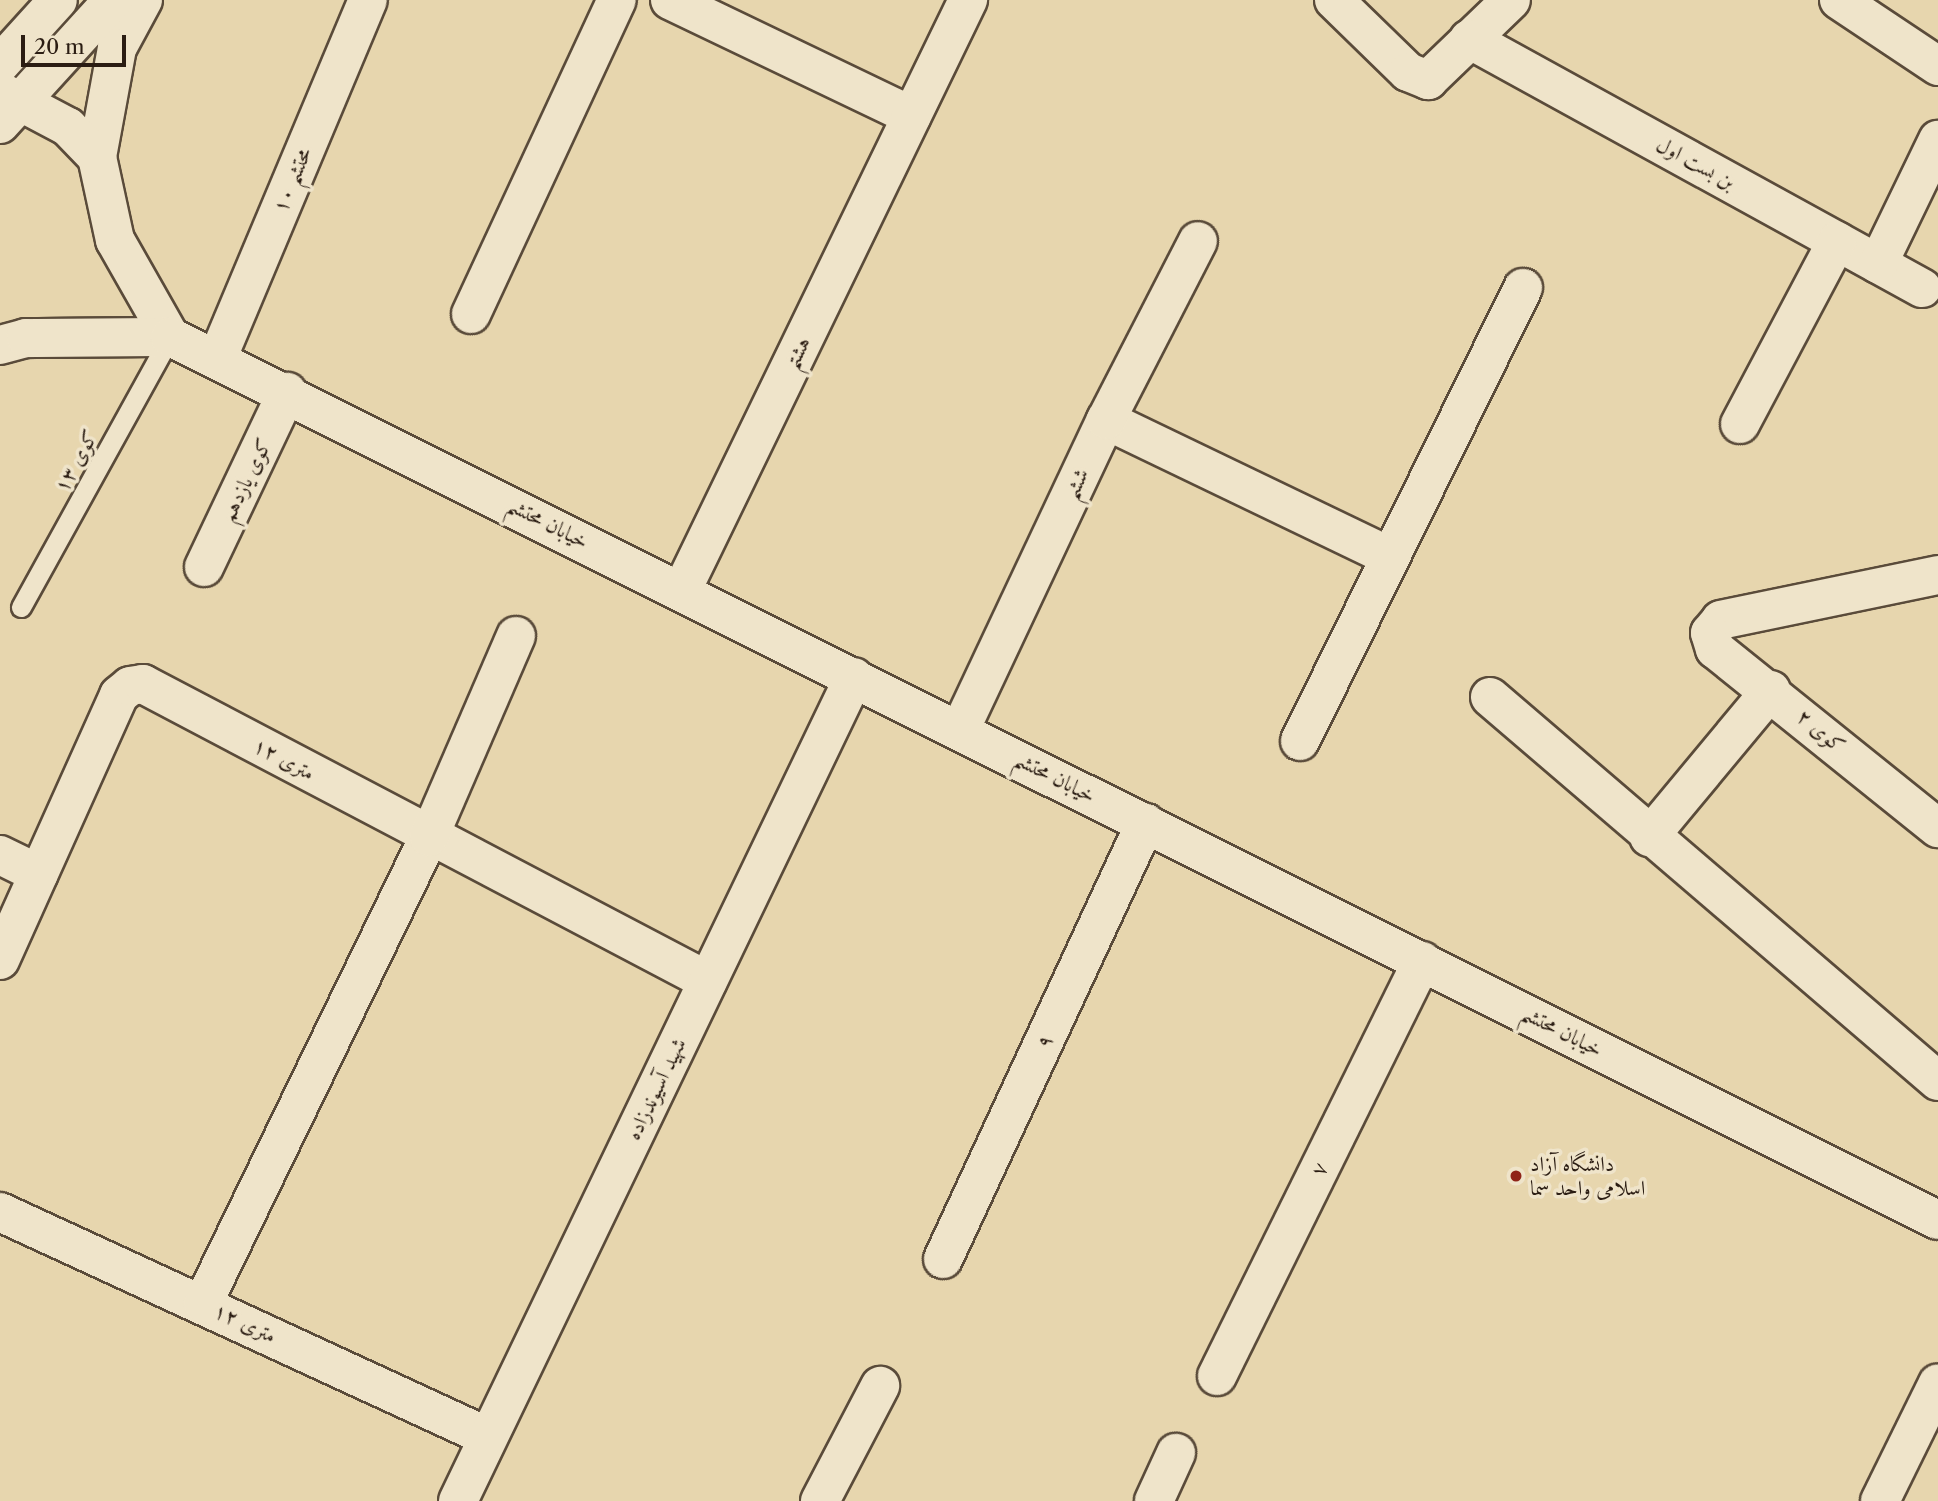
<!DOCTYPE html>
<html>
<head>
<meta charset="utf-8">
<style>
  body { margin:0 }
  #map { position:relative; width:1938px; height:1501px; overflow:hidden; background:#e7d6ae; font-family:"Libre Caslon Text",Amiri,serif }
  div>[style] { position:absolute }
  .roads { filter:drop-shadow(2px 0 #5a4b3a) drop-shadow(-2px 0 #5a4b3a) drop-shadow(0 2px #5a4b3a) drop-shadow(0 -2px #5a4b3a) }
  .lane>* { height:19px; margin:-9.5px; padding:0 9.5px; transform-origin:9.5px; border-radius:9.5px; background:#efe4ca }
  .street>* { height:38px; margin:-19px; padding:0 19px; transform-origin:19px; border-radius:19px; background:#efe4ca }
  .secondary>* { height:38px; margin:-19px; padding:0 19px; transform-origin:19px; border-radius:19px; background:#efe4ca }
  .dots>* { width:19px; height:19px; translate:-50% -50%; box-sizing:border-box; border:4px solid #efe4ca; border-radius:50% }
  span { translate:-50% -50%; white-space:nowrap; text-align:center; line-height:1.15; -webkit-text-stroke:7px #efe4ca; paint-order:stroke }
  .street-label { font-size:21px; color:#2b1d13 }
  .poi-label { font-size:21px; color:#2b1d13 }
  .left { translate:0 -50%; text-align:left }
  .scale { position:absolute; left:21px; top:35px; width:105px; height:32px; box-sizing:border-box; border:4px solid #2b1d13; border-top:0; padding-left:9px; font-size:21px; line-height:24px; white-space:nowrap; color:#2b1d13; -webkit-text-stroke:5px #efe4ca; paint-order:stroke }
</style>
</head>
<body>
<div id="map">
  <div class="roads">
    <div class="lane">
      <div style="left:21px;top:607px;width:308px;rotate:-61.1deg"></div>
    </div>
    <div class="street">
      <div style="left:670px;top:0;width:268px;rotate:25.6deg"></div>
      <div style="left:1334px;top:0;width:103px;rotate:44.2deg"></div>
      <div style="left:1408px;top:72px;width:22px;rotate:22deg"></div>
      <div style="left:1428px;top:80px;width:115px;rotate:-43.9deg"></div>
      <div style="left:1839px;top:0;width:119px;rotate:33.7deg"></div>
      <div style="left:1469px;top:39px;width:517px;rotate:28.8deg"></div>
      <div style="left:1878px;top:264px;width:138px;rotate:-64.2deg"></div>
      <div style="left:471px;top:314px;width:346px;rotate:-65.1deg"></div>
      <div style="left:217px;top:359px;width:389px;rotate:-67.2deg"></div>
      <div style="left:1106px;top:420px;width:314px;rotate:25.7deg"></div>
      <div style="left:1740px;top:424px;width:207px;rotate:-62.1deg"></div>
      <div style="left:204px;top:567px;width:194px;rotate:-64.6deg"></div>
      <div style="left:1938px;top:575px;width:222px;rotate:168.3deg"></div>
      <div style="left:1721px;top:620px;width:17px;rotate:130deg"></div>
      <div style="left:1710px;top:633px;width:17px;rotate:73deg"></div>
      <div style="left:1715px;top:649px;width:286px;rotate:38.8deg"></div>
      <div style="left:682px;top:590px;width:656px;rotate:-64.14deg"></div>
      <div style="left:1490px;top:697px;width:590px;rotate:40.6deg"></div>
      <div style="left:960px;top:730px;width:343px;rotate:-64.8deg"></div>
      <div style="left:1106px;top:420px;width:201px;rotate:-62.8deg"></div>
      <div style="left:1300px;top:741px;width:505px;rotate:-63.79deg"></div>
      <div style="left:1649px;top:837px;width:191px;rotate:-50.3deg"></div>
      <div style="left:0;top:855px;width:43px;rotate:26deg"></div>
      <div style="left:0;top:960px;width:290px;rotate:-65.8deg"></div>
      <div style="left:119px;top:695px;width:14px;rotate:-39deg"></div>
      <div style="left:130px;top:686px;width:13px;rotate:-9deg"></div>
      <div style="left:143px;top:684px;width:638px;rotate:27.73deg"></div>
      <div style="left:0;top:1212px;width:537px;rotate:24.75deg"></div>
      <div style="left:943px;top:1259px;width:481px;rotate:-65.1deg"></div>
      <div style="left:203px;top:1303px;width:518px;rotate:-64.13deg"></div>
      <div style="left:429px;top:837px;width:219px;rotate:-66.6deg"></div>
      <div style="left:1217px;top:1376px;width:463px;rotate:-63.7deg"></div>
      <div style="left:458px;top:1501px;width:914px;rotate:-64.33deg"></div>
      <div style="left:820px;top:1501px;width:130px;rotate:-62.4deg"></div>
      <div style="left:1154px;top:1501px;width:53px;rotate:-65.4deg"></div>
      <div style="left:1880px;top:1501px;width:131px;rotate:-63.8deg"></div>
    </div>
    <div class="secondary">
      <div style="left:143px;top:0;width:55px;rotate:118.4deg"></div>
      <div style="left:117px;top:48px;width:111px;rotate:100.4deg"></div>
      <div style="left:97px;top:157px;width:85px;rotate:77.8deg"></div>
      <div style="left:115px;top:240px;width:112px;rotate:60.4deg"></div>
      <div style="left:0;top:64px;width:86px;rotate:-47.8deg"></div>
      <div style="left:0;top:91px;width:77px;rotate:27.9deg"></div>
      <div style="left:68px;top:127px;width:42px;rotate:46deg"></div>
      <div style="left:0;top:124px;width:168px;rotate:-47.7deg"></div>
      <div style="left:0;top:345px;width:27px;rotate:-15deg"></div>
      <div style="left:26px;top:338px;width:144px;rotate:-0.4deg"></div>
      <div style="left:170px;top:337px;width:1976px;rotate:26.54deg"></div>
    </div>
  </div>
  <div class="dots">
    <div style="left:1516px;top:1176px;background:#8f2418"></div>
  </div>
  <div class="street-label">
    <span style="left:1696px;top:163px;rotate:29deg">بن بست اول</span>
    <span style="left:292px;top:180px;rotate:-67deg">محتشم ۱۰</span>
    <span style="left:797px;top:353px;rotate:-64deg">هشتم</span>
    <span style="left:76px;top:461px;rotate:-61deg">کوی ۱۳</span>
    <span style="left:246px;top:480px;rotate:-64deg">کوی یازدهم</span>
    <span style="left:1076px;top:484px;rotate:-65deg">ششم</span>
    <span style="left:548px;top:523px;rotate:27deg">خیابان محتشم</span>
    <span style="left:1821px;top:731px;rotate:40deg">کوی ۲</span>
    <span style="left:284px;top:759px;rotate:28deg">۱۲ متری</span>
    <span style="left:1055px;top:777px;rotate:27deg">خیابان محتشم</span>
    <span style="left:1562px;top:1031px;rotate:27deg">خیابان محتشم</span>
    <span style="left:1044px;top:1041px;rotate:-65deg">۹</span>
    <span style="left:656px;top:1089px;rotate:-64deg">شهید آسیوندزاده</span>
    <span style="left:1319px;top:1169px;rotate:-64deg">۷</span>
    <span style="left:245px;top:1323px;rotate:25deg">۱۲ متری</span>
  </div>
  <div class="poi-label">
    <span class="left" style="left:1530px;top:1176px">دانشگاه آزاد<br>اسلامی واحد سما</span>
  </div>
  <div class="scale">20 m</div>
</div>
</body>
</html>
